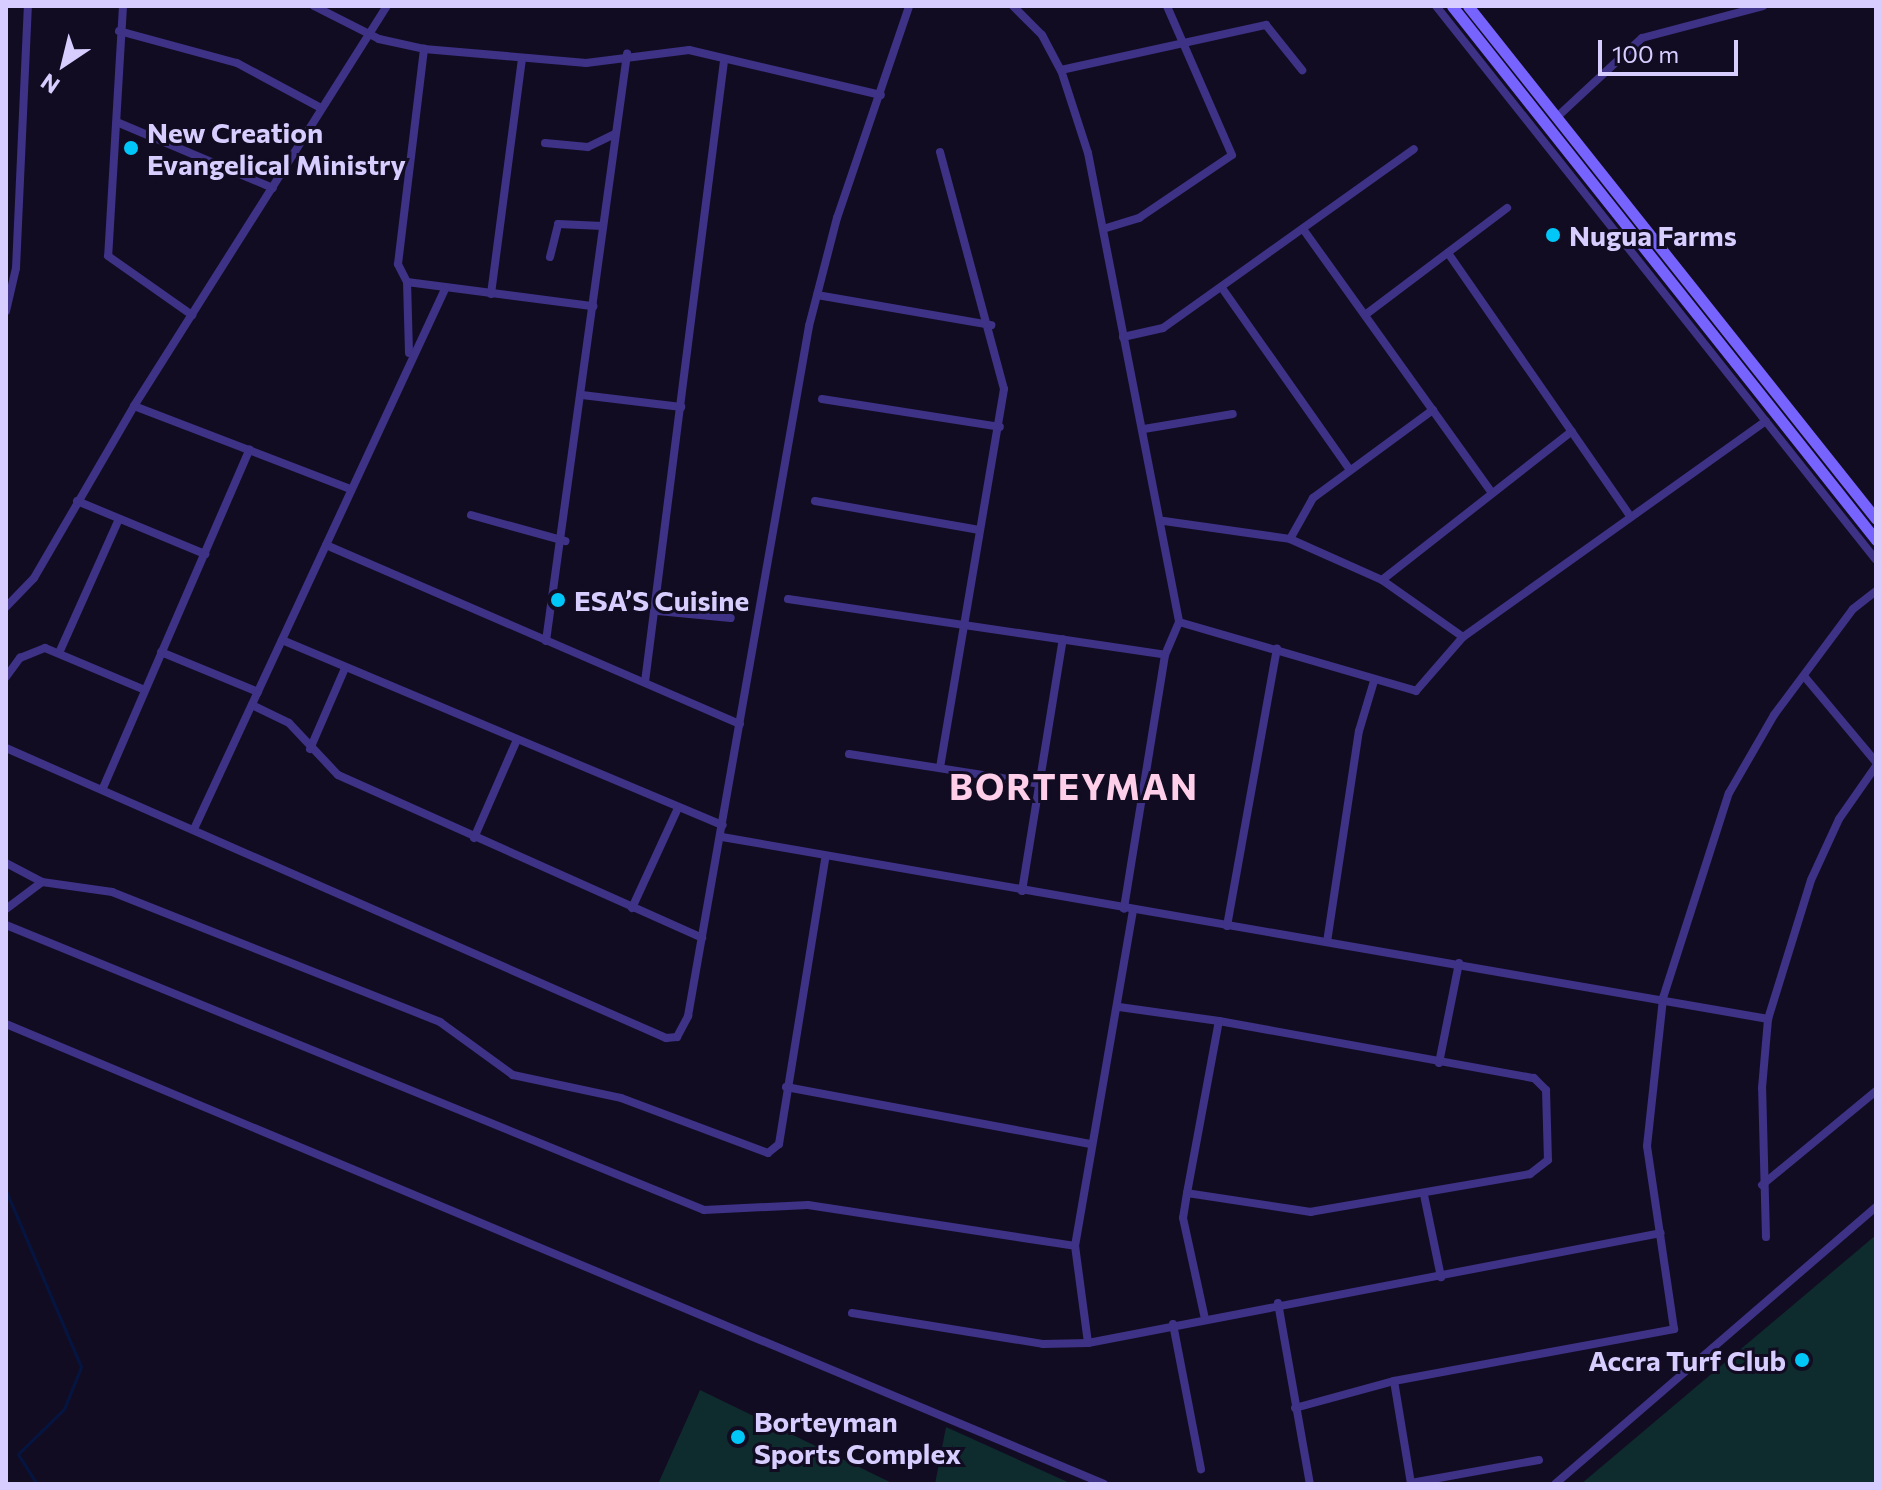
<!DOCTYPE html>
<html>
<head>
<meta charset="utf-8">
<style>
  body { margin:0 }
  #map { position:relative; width:1882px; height:1490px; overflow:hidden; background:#120c23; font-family:Commissioner,sans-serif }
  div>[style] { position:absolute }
  .green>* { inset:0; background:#0e2b2d }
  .stream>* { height:3px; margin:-1.5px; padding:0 1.5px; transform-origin:1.5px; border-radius:1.5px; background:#051542 }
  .street>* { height:8px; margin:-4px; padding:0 4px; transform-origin:4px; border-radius:4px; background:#3e3286 }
  .secondary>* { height:11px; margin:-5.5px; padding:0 5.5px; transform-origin:5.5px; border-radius:5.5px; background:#7764ff }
  .dots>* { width:22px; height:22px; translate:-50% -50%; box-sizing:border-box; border:4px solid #120c23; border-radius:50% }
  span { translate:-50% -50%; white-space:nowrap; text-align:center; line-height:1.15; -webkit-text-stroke:6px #120c23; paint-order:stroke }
  .poi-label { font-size:28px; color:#d8cdff; font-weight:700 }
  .left { translate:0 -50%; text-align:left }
  .right { translate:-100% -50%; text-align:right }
  .district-label { font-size:36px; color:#ffcfe9; font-weight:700; letter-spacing:2px }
  .frame { position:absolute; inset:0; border:8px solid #d8cdff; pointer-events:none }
  .north { position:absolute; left:24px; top:24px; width:80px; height:80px; -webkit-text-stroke:6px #120c23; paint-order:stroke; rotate:215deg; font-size:22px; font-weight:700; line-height:32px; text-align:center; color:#d8cdff }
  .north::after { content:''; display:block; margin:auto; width:28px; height:36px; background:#d8cdff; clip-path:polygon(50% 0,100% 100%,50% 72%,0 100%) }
  .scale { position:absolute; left:1598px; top:40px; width:140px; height:36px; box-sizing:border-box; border:4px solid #d8cdff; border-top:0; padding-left:10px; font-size:24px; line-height:28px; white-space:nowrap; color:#d8cdff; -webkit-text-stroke:6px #120c23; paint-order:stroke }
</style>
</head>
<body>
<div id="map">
  <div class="green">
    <div style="clip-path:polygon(1876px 1235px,1876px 1484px,1581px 1484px)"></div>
    <div style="clip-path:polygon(700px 1390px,894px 1484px,658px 1484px)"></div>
    <div style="clip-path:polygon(946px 1427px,1072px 1484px,935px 1484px)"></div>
  </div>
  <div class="stream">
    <div style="left:6px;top:1191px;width:191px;rotate:66.9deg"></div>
    <div style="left:81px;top:1367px;width:45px;rotate:112deg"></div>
    <div style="left:64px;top:1409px;width:64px;rotate:135.6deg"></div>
    <div style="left:18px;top:1454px;width:36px;rotate:58deg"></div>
  </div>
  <div class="street">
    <div style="left:123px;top:6px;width:250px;rotate:93.4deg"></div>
    <div style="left:108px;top:256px;width:103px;rotate:35.1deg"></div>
    <div style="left:314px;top:6px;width:73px;rotate:26.9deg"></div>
    <div style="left:379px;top:39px;width:46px;rotate:12.5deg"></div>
    <div style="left:424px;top:49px;width:163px;rotate:4.9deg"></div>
    <div style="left:586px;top:63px;width:104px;rotate:-7.2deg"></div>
    <div style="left:689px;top:50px;width:197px;rotate:13.2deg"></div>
    <div style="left:1013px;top:6px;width:41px;rotate:45deg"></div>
    <div style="left:1042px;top:35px;width:40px;rotate:62deg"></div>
    <div style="left:1061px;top:70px;width:87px;rotate:72deg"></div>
    <div style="left:1088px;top:153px;width:478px;rotate:79deg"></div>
    <div style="left:1179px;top:622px;width:36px;rotate:113deg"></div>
    <div style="left:1165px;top:655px;width:257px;rotate:99.2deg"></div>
    <div style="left:1436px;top:6px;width:707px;rotate:51.54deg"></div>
    <div style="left:119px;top:31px;width:122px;rotate:15.2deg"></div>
    <div style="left:237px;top:63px;width:95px;rotate:28.2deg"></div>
    <div style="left:1061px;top:70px;width:210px;rotate:-12.4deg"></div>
    <div style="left:1266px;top:25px;width:58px;rotate:51.3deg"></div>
    <div style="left:1557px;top:117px;width:116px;rotate:-42.9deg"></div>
    <div style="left:1642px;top:38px;width:125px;rotate:-14.8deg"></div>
    <div style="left:119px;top:123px;width:167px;rotate:22.9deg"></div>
    <div style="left:545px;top:143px;width:43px;rotate:5.3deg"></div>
    <div style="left:588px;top:147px;width:30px;rotate:-26deg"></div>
    <div style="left:940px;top:152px;width:245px;rotate:74.9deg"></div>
    <div style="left:1004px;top:389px;width:383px;rotate:99.6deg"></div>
    <div style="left:1103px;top:229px;width:38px;rotate:-17deg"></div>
    <div style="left:1139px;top:218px;width:112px;rotate:-34.1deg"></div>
    <div style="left:1232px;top:155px;width:163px;rotate:-113.6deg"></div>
    <div style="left:1303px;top:229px;width:323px;rotate:54.4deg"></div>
    <div style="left:1448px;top:253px;width:321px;rotate:55.3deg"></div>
    <div style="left:550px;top:257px;width:34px;rotate:-76deg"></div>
    <div style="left:558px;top:224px;width:45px;rotate:2.5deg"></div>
    <div style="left:407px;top:282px;width:188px;rotate:7.4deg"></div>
    <div style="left:1222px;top:288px;width:221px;rotate:54.9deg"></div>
    <div style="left:491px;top:294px;width:237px;rotate:-82.5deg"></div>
    <div style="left:817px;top:295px;width:177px;rotate:9.8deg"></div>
    <div style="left:6px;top:311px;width:44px;rotate:-76.9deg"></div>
    <div style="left:16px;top:268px;width:262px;rotate:-87.4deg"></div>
    <div style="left:1365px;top:315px;width:178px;rotate:-37deg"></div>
    <div style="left:1123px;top:337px;width:41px;rotate:-12.7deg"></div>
    <div style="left:1163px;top:328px;width:308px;rotate:-35.5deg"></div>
    <div style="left:409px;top:353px;width:71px;rotate:-91.6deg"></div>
    <div style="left:407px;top:282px;width:20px;rotate:-117deg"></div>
    <div style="left:398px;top:264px;width:217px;rotate:-83.1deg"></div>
    <div style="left:582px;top:395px;width:100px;rotate:6.9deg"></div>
    <div style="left:822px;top:399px;width:180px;rotate:8.9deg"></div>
    <div style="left:134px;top:406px;width:231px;rotate:21deg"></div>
    <div style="left:1144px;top:429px;width:90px;rotate:-9.6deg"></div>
    <div style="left:77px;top:501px;width:139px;rotate:22.5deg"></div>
    <div style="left:815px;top:501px;width:167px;rotate:10deg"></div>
    <div style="left:471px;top:515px;width:98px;rotate:15.5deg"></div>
    <div style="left:1164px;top:521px;width:127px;rotate:8.1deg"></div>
    <div style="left:1290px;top:539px;width:101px;rotate:24deg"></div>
    <div style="left:1382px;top:580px;width:99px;rotate:35.1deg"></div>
    <div style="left:1290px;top:539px;width:47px;rotate:-60.7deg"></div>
    <div style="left:1313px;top:498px;width:149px;rotate:-36.3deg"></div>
    <div style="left:326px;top:545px;width:451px;rotate:23.4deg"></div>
    <div style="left:1382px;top:580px;width:241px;rotate:-38.1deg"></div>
    <div style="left:788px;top:599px;width:381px;rotate:8.4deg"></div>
    <div style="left:6px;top:607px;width:40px;rotate:-46deg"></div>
    <div style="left:34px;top:578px;width:199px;rotate:-59.8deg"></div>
    <div style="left:134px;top:406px;width:473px;rotate:-57.7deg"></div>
    <div style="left:658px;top:611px;width:73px;rotate:5.5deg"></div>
    <div style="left:1179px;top:622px;width:247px;rotate:16.2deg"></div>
    <div style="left:1416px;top:691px;width:72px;rotate:-49deg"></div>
    <div style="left:1463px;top:637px;width:372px;rotate:-35.5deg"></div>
    <div style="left:282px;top:640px;width:478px;rotate:22.8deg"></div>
    <div style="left:546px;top:641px;width:593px;rotate:-82.14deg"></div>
    <div style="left:161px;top:652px;width:105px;rotate:22.4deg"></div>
    <div style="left:59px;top:653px;width:147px;rotate:-65.9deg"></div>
    <div style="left:1804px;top:676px;width:112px;rotate:50.1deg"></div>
    <div style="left:6px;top:677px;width:24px;rotate:-54deg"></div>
    <div style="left:20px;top:658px;width:27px;rotate:-22deg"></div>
    <div style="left:45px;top:648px;width:108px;rotate:22.8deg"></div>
    <div style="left:645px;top:682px;width:626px;rotate:-82.75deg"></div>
    <div style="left:252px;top:705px;width:41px;rotate:25.9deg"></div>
    <div style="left:289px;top:723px;width:71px;rotate:46.7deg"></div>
    <div style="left:338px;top:775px;width:399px;rotate:24.1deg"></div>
    <div style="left:6px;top:748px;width:721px;rotate:23.72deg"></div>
    <div style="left:666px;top:1038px;width:11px;rotate:-5deg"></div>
    <div style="left:677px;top:1037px;width:24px;rotate:-62deg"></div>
    <div style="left:688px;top:1016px;width:701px;rotate:-80.05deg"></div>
    <div style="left:809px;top:326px;width:112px;rotate:-75.5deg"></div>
    <div style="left:837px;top:218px;width:224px;rotate:-71.2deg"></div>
    <div style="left:310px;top:749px;width:88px;rotate:-66.6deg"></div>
    <div style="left:849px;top:754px;width:193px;rotate:8.9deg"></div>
    <div style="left:103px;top:788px;width:369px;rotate:-66.6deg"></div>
    <div style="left:194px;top:829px;width:595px;rotate:-65.07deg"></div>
    <div style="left:722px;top:837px;width:1062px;rotate:9.87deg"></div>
    <div style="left:474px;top:838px;width:105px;rotate:-66.4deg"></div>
    <div style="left:6px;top:863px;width:41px;rotate:27.8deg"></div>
    <div style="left:42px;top:882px;width:71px;rotate:8.1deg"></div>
    <div style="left:112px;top:892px;width:353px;rotate:21.6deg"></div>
    <div style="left:440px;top:1022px;width:90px;rotate:36deg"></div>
    <div style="left:513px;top:1075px;width:110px;rotate:12deg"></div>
    <div style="left:621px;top:1098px;width:157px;rotate:20.5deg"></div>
    <div style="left:768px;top:1153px;width:14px;rotate:-39deg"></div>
    <div style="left:779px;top:1144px;width:289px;rotate:-80.8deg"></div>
    <div style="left:1022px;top:891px;width:255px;rotate:-80.8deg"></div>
    <div style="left:632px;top:908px;width:108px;rotate:-65.3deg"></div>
    <div style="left:6px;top:909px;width:45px;rotate:-36.9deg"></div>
    <div style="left:6px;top:925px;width:754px;rotate:22.21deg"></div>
    <div style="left:704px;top:1210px;width:104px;rotate:-2.8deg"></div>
    <div style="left:808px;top:1205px;width:270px;rotate:8.7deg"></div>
    <div style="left:1227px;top:926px;width:282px;rotate:-79.8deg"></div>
    <div style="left:1327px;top:942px;width:213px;rotate:-81.4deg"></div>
    <div style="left:1359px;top:731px;width:52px;rotate:-73.3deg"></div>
    <div style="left:1119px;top:1007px;width:101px;rotate:8deg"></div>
    <div style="left:1219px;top:1021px;width:320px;rotate:10.3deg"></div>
    <div style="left:1534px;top:1078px;width:17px;rotate:45deg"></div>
    <div style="left:1546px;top:1090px;width:70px;rotate:88.4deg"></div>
    <div style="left:1548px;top:1160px;width:23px;rotate:142deg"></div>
    <div style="left:1530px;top:1174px;width:222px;rotate:170.2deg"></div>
    <div style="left:1311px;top:1212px;width:125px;rotate:-171.3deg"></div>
    <div style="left:1187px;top:1193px;width:175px;rotate:-79.5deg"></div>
    <div style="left:6px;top:1024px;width:1190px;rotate:22.73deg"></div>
    <div style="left:1439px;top:1063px;width:102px;rotate:-78.7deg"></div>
    <div style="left:786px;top:1087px;width:311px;rotate:10.6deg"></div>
    <div style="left:1762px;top:1185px;width:148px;rotate:-39.5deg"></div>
    <div style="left:1187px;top:1193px;width:25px;rotate:99deg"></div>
    <div style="left:1183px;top:1218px;width:103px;rotate:77.7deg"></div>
    <div style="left:1424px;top:1195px;width:84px;rotate:78.3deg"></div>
    <div style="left:1766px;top:1237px;width:149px;rotate:-91.5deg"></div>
    <div style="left:1762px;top:1088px;width:69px;rotate:-85deg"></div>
    <div style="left:1768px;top:1019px;width:145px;rotate:-72.8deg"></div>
    <div style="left:1811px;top:880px;width:67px;rotate:-65.3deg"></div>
    <div style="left:1839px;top:819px;width:65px;rotate:-55.1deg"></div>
    <div style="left:1278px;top:1303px;width:184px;rotate:80deg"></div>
    <div style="left:852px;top:1313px;width:193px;rotate:9.2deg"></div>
    <div style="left:1043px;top:1344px;width:45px;rotate:-1.3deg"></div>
    <div style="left:1088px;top:1343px;width:583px;rotate:-10.87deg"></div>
    <div style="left:1173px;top:1324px;width:148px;rotate:79.1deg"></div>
    <div style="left:1088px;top:1343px;width:98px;rotate:-97.6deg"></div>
    <div style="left:1075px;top:1246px;width:341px;rotate:-80.2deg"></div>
    <div style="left:1394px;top:1381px;width:104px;rotate:80.6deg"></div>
    <div style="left:1295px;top:1408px;width:103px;rotate:-15.3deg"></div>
    <div style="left:1394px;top:1381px;width:285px;rotate:-10.5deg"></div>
    <div style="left:1674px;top:1329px;width:185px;rotate:-98.4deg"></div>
    <div style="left:1647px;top:1146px;width:149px;rotate:-83.8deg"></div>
    <div style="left:1663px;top:998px;width:215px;rotate:-72.2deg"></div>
    <div style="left:1729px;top:793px;width:90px;rotate:-60deg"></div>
    <div style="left:1774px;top:715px;width:132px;rotate:-53.3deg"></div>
    <div style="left:1853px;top:609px;width:29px;rotate:-38deg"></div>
    <div style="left:1411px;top:1483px;width:130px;rotate:-10.2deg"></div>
    <div style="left:1555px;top:1484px;width:424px;rotate:-40.8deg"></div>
  </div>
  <div class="secondary">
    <div style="left:1452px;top:6px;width:682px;rotate:51.55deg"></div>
    <div style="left:1468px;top:6px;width:655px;rotate:51.5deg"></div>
  </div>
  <div class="dots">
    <div style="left:131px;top:148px;background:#00c7f8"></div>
    <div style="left:1553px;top:235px;background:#00c7f8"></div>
    <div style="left:558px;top:600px;background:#00c7f8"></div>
    <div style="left:1802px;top:1360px;background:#00c7f8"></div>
    <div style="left:738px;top:1437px;background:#00c7f8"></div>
  </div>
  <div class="poi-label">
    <span class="left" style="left:147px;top:148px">New Creation<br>Evangelical Ministry</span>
    <span class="left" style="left:1569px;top:235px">Nugua Farms</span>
    <span class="left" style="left:574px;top:600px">ESA’S Cuisine</span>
    <span class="right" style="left:1786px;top:1360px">Accra Turf Club</span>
    <span class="left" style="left:754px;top:1437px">Borteyman<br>Sports Complex</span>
  </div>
  <div class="district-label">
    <span style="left:1074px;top:786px">BORTEYMAN</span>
  </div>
  <div class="frame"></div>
  <div class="north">N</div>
  <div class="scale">100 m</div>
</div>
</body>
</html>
